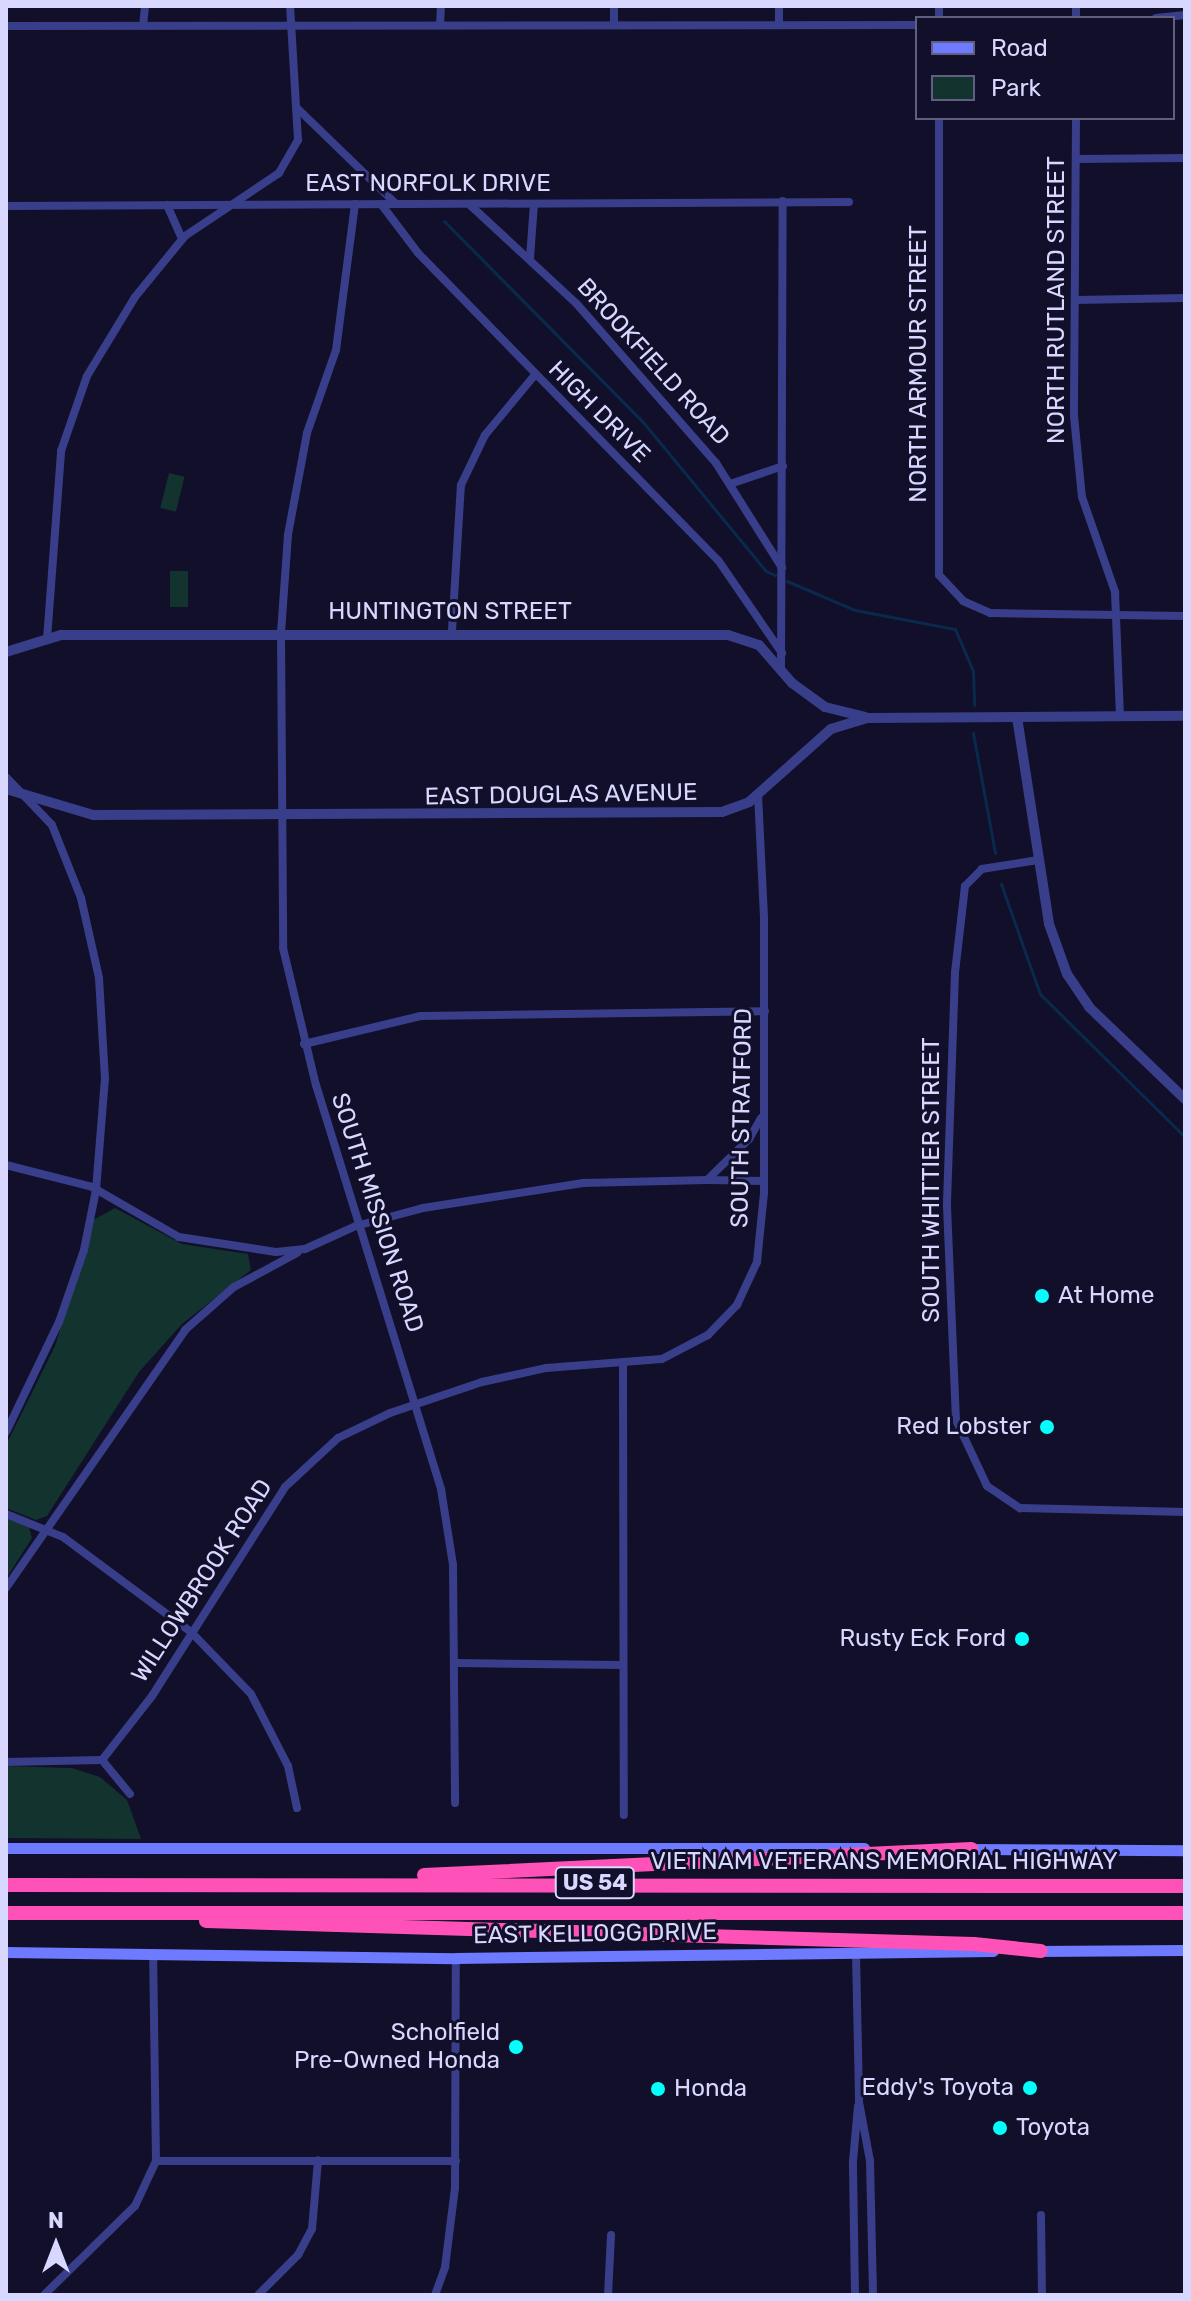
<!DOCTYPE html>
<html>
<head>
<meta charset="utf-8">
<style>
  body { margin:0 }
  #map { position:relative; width:1191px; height:2301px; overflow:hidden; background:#110f29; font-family:Rubik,sans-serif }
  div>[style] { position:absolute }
  .green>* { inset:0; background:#12332e; transform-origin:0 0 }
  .stream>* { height:3px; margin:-1.5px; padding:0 1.5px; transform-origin:1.5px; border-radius:1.5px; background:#0a2a4d }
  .minor>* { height:8px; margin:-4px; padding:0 4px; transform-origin:4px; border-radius:4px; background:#383e8a }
  .tertiary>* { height:10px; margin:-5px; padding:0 5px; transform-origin:5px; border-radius:5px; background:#383e8a }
  .secondary>* { height:11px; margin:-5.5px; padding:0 5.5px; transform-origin:5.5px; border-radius:5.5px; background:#6e7aff }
  .motorway>* { height:14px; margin:-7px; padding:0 7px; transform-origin:7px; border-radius:7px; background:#ff52b8 }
  .dots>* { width:22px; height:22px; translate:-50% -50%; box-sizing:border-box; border:4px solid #110f29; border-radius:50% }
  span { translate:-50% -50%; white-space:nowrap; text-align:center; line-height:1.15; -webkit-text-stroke:6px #110f29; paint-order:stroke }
  .shield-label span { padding:2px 6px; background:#110f29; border:2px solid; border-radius:6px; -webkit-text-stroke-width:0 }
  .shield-label { font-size:22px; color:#d7d7ff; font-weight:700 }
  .street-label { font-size:24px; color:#d7d7ff }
  .poi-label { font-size:24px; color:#d7d7ff }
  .left { translate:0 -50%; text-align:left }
  .right { translate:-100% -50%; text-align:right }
  .frame { position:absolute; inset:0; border:8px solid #d7d7ff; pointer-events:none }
  .legend { position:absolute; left:915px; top:16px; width:260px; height:104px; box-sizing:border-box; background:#110f29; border:2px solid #605f7f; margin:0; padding:10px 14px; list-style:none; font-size:24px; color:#d7d7ff }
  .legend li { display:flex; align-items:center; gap:16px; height:40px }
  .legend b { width:40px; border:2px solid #605f7f }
  .north { position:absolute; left:16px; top:2205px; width:80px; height:80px; -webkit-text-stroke:6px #110f29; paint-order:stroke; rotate:0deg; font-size:22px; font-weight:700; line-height:32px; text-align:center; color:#d7d7ff }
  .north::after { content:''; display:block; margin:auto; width:28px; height:36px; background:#d7d7ff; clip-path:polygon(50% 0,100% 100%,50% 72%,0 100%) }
</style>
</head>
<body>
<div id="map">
  <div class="green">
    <div style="left:169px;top:473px;width:16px;height:36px;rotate:14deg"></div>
    <div style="left:170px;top:571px;width:18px;height:36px"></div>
    <div style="clip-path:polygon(115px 1208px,182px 1244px,248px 1254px,251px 1270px,182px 1324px,139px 1372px,47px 1516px,36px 1520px,6px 1508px,6px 1445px,55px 1346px,93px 1220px)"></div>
    <div style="clip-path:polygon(6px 1518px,29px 1527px,32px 1538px,6px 1579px)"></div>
    <div style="clip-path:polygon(6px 1766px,72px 1768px,100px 1777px,127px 1800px,141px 1839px,6px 1838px)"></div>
  </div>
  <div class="stream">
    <div style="left:444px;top:221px;width:283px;rotate:45.3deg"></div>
    <div style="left:643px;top:422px;width:193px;rotate:50.5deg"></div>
    <div style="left:766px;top:571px;width:10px;rotate:24deg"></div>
    <div style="left:787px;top:581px;width:74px;rotate:23.1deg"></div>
    <div style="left:855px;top:610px;width:102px;rotate:10.8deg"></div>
    <div style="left:955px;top:629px;width:46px;rotate:66.8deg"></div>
    <div style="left:973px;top:671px;width:34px;rotate:88deg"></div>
    <div style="left:973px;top:733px;width:122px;rotate:79.6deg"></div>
    <div style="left:1001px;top:884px;width:117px;rotate:70.5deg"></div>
    <div style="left:1040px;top:994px;width:204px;rotate:44.6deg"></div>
  </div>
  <div class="minor">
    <div style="left:779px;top:6px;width:19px;rotate:90deg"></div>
    <div style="left:939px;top:6px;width:12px;rotate:90deg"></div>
    <div style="left:1076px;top:18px;width:12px;rotate:-90deg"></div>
    <div style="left:1156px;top:18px;width:29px;rotate:-6deg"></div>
    <div style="left:440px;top:25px;width:19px;rotate:-87deg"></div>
    <div style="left:614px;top:25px;width:19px;rotate:-90deg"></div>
    <div style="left:6px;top:26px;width:911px;rotate:-0.06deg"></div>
    <div style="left:143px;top:26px;width:20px;rotate:-84deg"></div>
    <div style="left:298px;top:109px;width:136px;rotate:44.1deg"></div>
    <div style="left:939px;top:118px;width:457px;rotate:90deg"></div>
    <div style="left:939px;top:575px;width:35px;rotate:47deg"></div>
    <div style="left:963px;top:601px;width:30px;rotate:24deg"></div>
    <div style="left:990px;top:613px;width:195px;rotate:0.9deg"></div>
    <div style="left:1076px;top:118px;width:298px;rotate:90.4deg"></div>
    <div style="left:1074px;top:416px;width:81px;rotate:84.4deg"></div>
    <div style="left:1082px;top:497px;width:101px;rotate:70.8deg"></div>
    <div style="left:1115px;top:592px;width:124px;rotate:87.7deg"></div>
    <div style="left:1076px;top:159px;width:109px;rotate:-0.5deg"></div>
    <div style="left:355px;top:204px;width:147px;rotate:97.4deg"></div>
    <div style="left:336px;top:350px;width:88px;rotate:109.3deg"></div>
    <div style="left:307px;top:433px;width:104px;rotate:100.6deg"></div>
    <div style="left:288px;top:535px;width:97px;rotate:94.1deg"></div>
    <div style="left:281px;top:632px;width:316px;rotate:89.6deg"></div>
    <div style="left:283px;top:948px;width:141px;rotate:76.5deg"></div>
    <div style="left:316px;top:1085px;width:423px;rotate:72.8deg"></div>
    <div style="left:441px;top:1489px;width:77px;rotate:81deg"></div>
    <div style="left:453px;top:1565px;width:238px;rotate:89.5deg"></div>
    <div style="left:381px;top:204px;width:61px;rotate:52.9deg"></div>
    <div style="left:418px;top:253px;width:429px;rotate:45.7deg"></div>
    <div style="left:718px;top:560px;width:113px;rotate:55.5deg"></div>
    <div style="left:167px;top:205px;width:37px;rotate:66deg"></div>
    <div style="left:470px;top:205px;width:144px;rotate:42.8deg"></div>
    <div style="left:576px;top:303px;width:213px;rotate:48.8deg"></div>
    <div style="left:716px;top:463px;width:124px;rotate:57.8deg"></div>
    <div style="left:6px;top:206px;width:843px;rotate:-0.27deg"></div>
    <div style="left:530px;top:258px;width:54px;rotate:-85.8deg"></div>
    <div style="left:1076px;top:300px;width:109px;rotate:-1.1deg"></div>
    <div style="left:730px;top:484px;width:56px;rotate:-18.8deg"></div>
    <div style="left:452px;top:631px;width:146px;rotate:-86.5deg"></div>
    <div style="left:461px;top:485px;width:55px;rotate:-64.4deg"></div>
    <div style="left:485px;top:435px;width:77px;rotate:-50.3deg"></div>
    <div style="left:47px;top:639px;width:189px;rotate:-85.7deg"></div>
    <div style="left:61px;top:451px;width:79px;rotate:-70.9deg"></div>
    <div style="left:87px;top:376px;width:92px;rotate:-58.7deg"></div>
    <div style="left:135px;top:297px;width:79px;rotate:-50.7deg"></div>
    <div style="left:185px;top:236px;width:113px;rotate:-33.8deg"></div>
    <div style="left:279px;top:173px;width:38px;rotate:-60deg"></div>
    <div style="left:298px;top:140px;width:134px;rotate:-93.4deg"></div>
    <div style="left:781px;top:671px;width:470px;rotate:-89.8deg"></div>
    <div style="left:6px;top:777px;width:66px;rotate:46.2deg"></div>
    <div style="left:52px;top:825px;width:79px;rotate:68.3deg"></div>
    <div style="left:81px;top:898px;width:82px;rotate:77.3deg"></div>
    <div style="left:99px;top:978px;width:100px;rotate:86.6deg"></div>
    <div style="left:105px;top:1078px;width:112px;rotate:94.6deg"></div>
    <div style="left:96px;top:1190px;width:61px;rotate:101.3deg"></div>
    <div style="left:84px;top:1250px;width:76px;rotate:109.1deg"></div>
    <div style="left:59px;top:1322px;width:122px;rotate:115.7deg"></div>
    <div style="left:1038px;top:860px;width:57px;rotate:170.9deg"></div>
    <div style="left:982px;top:869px;width:24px;rotate:135deg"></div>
    <div style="left:965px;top:886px;width:88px;rotate:96.6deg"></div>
    <div style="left:955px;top:973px;width:233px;rotate:92deg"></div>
    <div style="left:947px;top:1206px;width:214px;rotate:87.6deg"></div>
    <div style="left:956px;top:1420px;width:73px;rotate:64.8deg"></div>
    <div style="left:987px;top:1486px;width:40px;rotate:34deg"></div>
    <div style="left:1020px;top:1508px;width:165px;rotate:1.4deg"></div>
    <div style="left:304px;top:1044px;width:120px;rotate:-13.5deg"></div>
    <div style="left:421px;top:1016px;width:344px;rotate:-0.8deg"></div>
    <div style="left:6px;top:1165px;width:89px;rotate:14.3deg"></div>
    <div style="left:92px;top:1187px;width:100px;rotate:29.9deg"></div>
    <div style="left:179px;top:1237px;width:98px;rotate:8.8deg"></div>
    <div style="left:276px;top:1252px;width:29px;rotate:-6deg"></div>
    <div style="left:305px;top:1249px;width:56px;rotate:-24.3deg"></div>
    <div style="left:356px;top:1226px;width:69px;rotate:-15deg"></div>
    <div style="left:423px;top:1208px;width:162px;rotate:-8.9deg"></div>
    <div style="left:583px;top:1183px;width:124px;rotate:-1.4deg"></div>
    <div style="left:707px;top:1180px;width:59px;rotate:-44.3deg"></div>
    <div style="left:749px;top:1139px;width:24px;rotate:-60deg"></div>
    <div style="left:708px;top:1180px;width:56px;rotate:1deg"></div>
    <div style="left:623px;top:1363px;width:452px;rotate:89.9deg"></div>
    <div style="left:6px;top:1514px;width:61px;rotate:22deg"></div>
    <div style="left:63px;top:1537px;width:159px;rotate:36.6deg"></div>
    <div style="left:191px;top:1632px;width:86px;rotate:45.9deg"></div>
    <div style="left:251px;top:1694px;width:81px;rotate:62.8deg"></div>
    <div style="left:288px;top:1766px;width:43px;rotate:77.9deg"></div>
    <div style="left:6px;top:1588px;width:314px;rotate:-55.2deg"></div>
    <div style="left:185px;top:1330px;width:65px;rotate:-41.3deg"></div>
    <div style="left:234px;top:1287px;width:72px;rotate:-28.4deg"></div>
    <div style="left:456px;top:1663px;width:167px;rotate:0.7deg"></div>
    <div style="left:102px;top:1760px;width:44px;rotate:50.5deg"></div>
    <div style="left:6px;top:1762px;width:96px;rotate:-1.2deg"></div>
    <div style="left:102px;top:1760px;width:81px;rotate:-52deg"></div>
    <div style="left:152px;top:1696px;width:248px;rotate:-57.5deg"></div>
    <div style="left:285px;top:1487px;width:72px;rotate:-42.8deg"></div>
    <div style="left:338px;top:1438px;width:58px;rotate:-25.7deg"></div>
    <div style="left:390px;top:1413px;width:97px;rotate:-18.6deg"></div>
    <div style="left:482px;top:1382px;width:66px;rotate:-12.3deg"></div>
    <div style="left:546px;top:1368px;width:116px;rotate:-4.4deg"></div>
    <div style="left:662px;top:1359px;width:52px;rotate:-27.6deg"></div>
    <div style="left:708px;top:1335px;width:42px;rotate:-46deg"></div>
    <div style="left:737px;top:1305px;width:47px;rotate:-65.1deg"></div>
    <div style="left:757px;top:1262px;width:69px;rotate:-84.2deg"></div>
    <div style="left:764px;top:1193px;width:276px;rotate:-90deg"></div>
    <div style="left:764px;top:917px;width:123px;rotate:-92.8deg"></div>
    <div style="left:856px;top:1954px;width:148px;rotate:88.8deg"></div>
    <div style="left:859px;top:2102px;width:60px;rotate:79.4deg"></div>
    <div style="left:870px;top:2161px;width:134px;rotate:88.7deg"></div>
    <div style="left:156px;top:2161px;width:300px"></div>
    <div style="left:1041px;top:2215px;width:80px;rotate:89.3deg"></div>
    <div style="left:44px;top:2295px;width:127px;rotate:-44.4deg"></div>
    <div style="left:135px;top:2206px;width:50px;rotate:-65deg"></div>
    <div style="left:156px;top:2161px;width:207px;rotate:-90.8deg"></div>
    <div style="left:258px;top:2295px;width:57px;rotate:-45deg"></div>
    <div style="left:298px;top:2255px;width:30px;rotate:-62deg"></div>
    <div style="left:312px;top:2229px;width:69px;rotate:-85deg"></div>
    <div style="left:435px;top:2295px;width:30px;rotate:-70deg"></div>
    <div style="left:445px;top:2267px;width:80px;rotate:-82.8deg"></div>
    <div style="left:455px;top:2188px;width:230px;rotate:-89.8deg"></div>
    <div style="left:608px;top:2295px;width:60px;rotate:-87.1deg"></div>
    <div style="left:855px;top:2295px;width:134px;rotate:-90.9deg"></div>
    <div style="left:853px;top:2161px;width:55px;rotate:-84.8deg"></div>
  </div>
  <div class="tertiary">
    <div style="left:6px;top:652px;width:58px;rotate:-17.2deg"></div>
    <div style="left:61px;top:635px;width:667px"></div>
    <div style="left:728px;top:635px;width:33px;rotate:18deg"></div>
    <div style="left:759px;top:645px;width:50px;rotate:49deg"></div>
    <div style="left:792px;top:683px;width:41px;rotate:36deg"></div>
    <div style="left:825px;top:707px;width:41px;rotate:14deg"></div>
    <div style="left:1017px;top:717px;width:209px;rotate:81.2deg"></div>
    <div style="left:1049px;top:924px;width:53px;rotate:70.2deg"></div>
    <div style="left:1067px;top:974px;width:40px;rotate:56deg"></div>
    <div style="left:1089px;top:1007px;width:133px;rotate:43.8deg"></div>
    <div style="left:6px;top:789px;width:91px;rotate:16.6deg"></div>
    <div style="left:93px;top:815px;width:629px;rotate:-0.27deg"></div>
    <div style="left:722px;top:812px;width:29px;rotate:-20deg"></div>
    <div style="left:749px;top:802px;width:110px;rotate:-41.7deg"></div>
    <div style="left:831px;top:729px;width:38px;rotate:-17deg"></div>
    <div style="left:867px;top:718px;width:318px;rotate:-0.4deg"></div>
  </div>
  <div class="secondary">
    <div style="left:6px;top:1848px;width:858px"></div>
    <div style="left:966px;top:1849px;width:219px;rotate:0.3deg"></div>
    <div style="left:1035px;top:1951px;width:150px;rotate:-0.4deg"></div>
    <div style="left:6px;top:1952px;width:450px;rotate:0.8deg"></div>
    <div style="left:456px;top:1958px;width:537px;rotate:-0.75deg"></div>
  </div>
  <div class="motorway">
    <div style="left:424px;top:1875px;width:548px;rotate:-2.72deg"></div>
    <div style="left:6px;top:1885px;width:1179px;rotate:0.05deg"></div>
    <div style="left:6px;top:1913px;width:1179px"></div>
    <div style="left:206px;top:1921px;width:768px;rotate:1.72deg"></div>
    <div style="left:974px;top:1944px;width:67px;rotate:6deg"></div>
  </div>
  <div class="dots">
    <div style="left:1042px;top:1296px;background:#03fffd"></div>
    <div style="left:1047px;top:1427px;background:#03fffd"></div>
    <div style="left:1022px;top:1639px;background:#03fffd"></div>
    <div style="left:516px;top:2047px;background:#03fffd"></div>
    <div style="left:1030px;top:2088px;background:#03fffd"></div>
    <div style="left:658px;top:2089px;background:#03fffd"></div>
    <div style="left:1000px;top:2128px;background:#03fffd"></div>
  </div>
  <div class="shield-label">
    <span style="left:595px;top:1883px">US 54</span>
  </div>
  <div class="street-label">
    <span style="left:428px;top:184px">EAST NORFOLK DRIVE</span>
    <span style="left:1057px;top:300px;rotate:-90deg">NORTH RUTLAND STREET</span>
    <span style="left:653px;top:362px;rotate:48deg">BROOKFIELD ROAD</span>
    <span style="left:919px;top:364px;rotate:-90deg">NORTH ARMOUR STREET</span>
    <span style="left:599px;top:412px;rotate:45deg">HIGH DRIVE</span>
    <span style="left:450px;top:612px">HUNTINGTON STREET</span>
    <span style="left:561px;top:795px;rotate:-1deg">EAST DOUGLAS AVENUE</span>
    <span style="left:742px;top:1118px;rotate:-89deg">SOUTH STRATFORD</span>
    <span style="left:932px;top:1180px;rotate:-90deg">SOUTH WHITTIER STREET</span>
    <span style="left:377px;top:1213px;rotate:72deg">SOUTH MISSION ROAD</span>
    <span style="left:202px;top:1581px;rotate:-57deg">WILLOWBROOK ROAD</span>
    <span style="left:884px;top:1862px">VIETNAM VETERANS MEMORIAL HIGHWAY</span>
    <span style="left:595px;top:1934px;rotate:-1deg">EAST KELLOGG DRIVE</span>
  </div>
  <div class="poi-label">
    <span class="left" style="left:1058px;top:1296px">At Home</span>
    <span class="right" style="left:1031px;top:1427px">Red Lobster</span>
    <span class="right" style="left:1006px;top:1639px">Rusty Eck Ford</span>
    <span class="right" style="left:500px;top:2047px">Scholfield<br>Pre-Owned Honda</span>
    <span class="right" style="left:1014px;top:2088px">Eddy's Toyota</span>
    <span class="left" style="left:674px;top:2089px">Honda</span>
    <span class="left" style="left:1016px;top:2128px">Toyota</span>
  </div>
  <div class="frame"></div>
  <ul class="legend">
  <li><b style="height:10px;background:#6e7aff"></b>Road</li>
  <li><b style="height:22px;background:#12332e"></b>Park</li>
  </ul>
  <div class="north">N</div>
</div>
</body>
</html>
